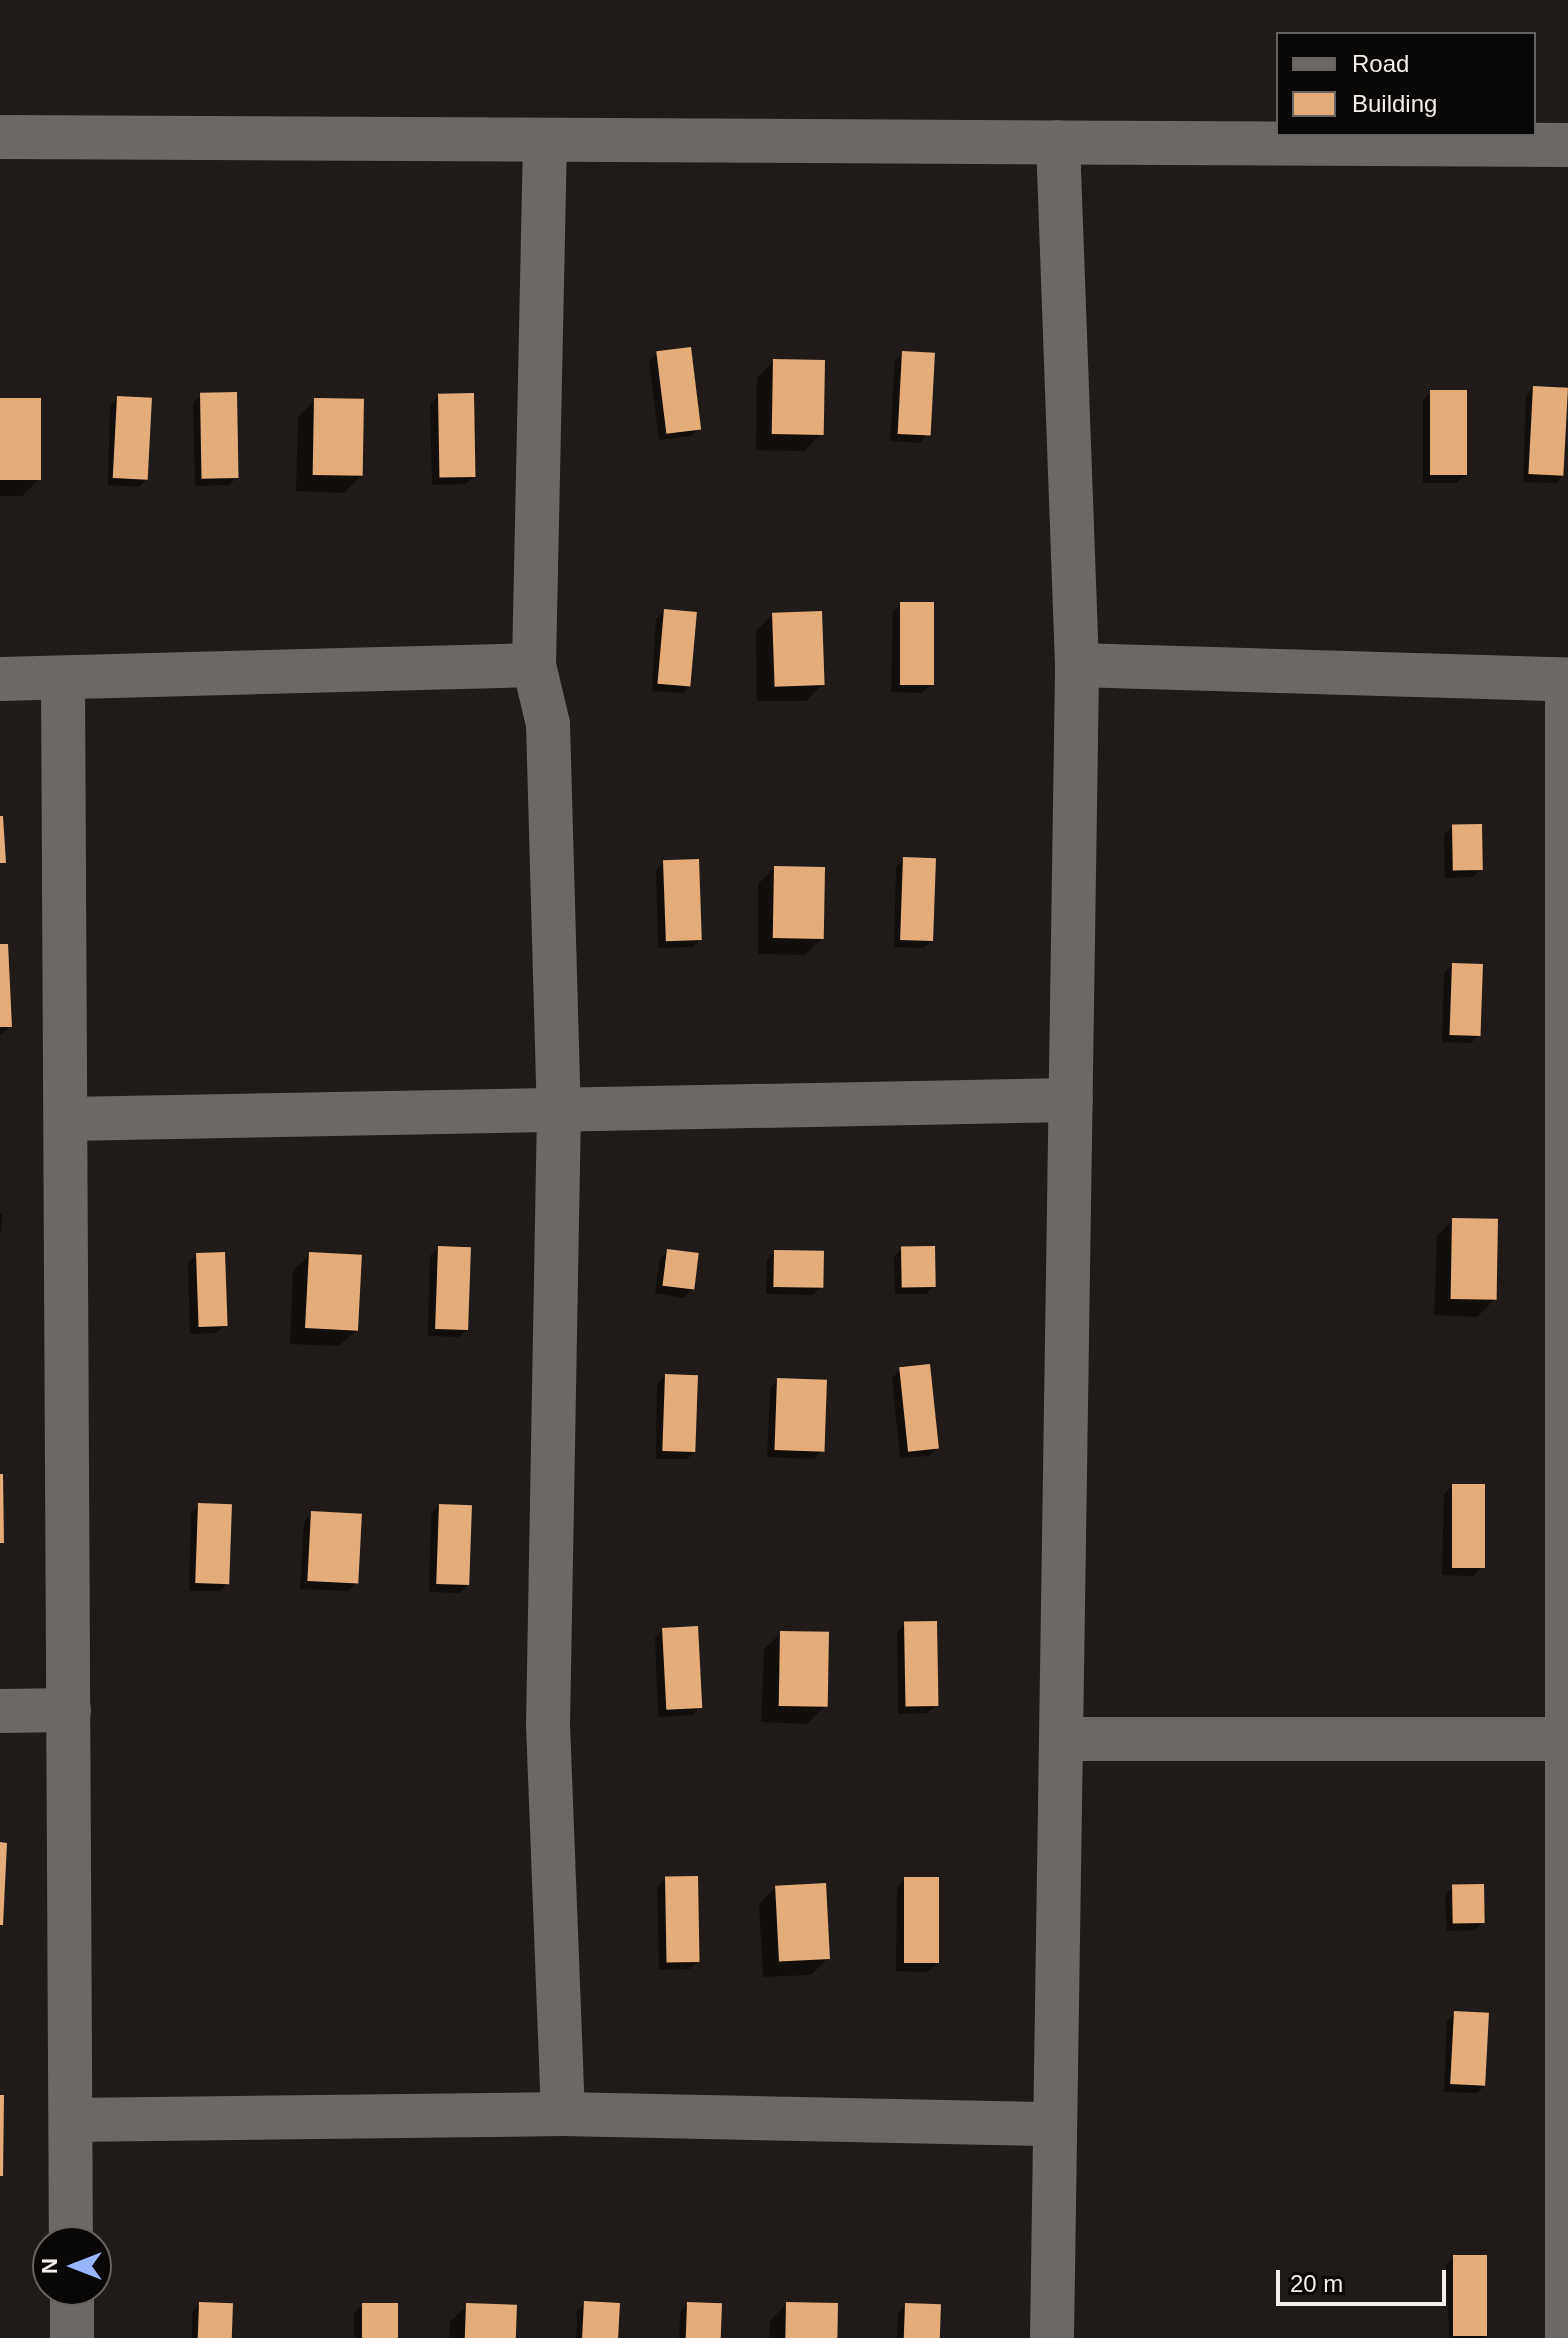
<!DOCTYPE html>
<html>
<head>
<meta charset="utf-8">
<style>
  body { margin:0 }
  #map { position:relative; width:1568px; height:2338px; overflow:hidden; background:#201b18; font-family:Helvetica,sans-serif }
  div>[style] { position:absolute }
  .shadow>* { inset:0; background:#0007 }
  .building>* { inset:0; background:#e4ac79; transform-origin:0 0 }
  .minor>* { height:44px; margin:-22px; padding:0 22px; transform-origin:22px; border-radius:22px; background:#6d6863 }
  span { translate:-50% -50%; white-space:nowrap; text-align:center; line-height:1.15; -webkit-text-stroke:8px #080705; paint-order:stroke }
  .legend { position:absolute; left:1276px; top:32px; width:260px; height:104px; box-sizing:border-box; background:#080705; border:2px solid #666462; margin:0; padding:10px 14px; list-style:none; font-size:24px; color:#f3f0ed }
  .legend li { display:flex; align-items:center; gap:16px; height:40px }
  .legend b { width:40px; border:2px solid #666462 }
  .north { position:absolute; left:32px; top:2226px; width:80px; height:80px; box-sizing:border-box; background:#080705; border:2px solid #666462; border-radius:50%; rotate:270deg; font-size:22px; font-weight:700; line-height:32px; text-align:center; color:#f3f0ed }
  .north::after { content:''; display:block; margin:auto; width:28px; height:36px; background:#98b6fd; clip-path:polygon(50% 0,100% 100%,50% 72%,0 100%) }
  .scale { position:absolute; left:1276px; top:2270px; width:170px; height:36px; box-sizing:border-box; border:4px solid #f3f0ed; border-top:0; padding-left:10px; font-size:24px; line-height:28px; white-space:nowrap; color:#f3f0ed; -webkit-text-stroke:6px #080705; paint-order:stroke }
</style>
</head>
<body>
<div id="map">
  <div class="shadow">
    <div style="clip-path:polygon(657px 353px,699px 428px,691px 436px,659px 440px,649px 361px)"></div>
    <div style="clip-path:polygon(903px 353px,928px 434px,920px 443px,890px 441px,895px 361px)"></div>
    <div style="clip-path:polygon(774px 361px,821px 434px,804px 451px,756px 450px,757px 378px)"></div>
    <div style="clip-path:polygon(1534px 388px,1564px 474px,1556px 483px,1523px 482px,1526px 396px)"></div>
    <div style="clip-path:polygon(1431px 392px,1465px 475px,1456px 483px,1423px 483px,1423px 400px)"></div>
    <div style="clip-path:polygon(201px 395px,237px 477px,229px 485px,195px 486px,193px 403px)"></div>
    <div style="clip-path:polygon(438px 396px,474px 476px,466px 484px,432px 485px,430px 404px)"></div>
    <div style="clip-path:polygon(118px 398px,147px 479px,139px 487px,108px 485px,110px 406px)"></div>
    <div style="clip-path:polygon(0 400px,39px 479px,22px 496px,0 496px)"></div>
    <div style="clip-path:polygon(315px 400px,361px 476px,344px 493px,296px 491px,298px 417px)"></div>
    <div style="clip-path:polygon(901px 604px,930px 685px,922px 693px,891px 692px,893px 612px)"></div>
    <div style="clip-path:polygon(664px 611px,691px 685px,683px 693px,652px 691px,656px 619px)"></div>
    <div style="clip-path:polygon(772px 615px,823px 684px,806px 701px,757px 701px,756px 631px)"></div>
    <div style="clip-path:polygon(1452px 827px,1481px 869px,1473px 877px,1445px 878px,1444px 835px)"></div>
    <div style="clip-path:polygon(904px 859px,932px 940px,924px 948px,894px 947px,896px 867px)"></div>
    <div style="clip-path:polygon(664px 862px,700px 939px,692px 947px,658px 948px,656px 870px)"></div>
    <div style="clip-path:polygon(775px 868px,822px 938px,805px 955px,758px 954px,758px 884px)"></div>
    <div style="clip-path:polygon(0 946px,10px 1026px,0 1036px)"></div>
    <div style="clip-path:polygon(1452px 965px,1479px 1035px,1471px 1043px,1442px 1042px,1444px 973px)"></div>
    <div style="clip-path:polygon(0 1213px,3px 1213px,0 1237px)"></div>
    <div style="clip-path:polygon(1453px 1220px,1494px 1300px,1477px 1317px,1434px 1315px,1437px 1236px)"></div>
    <div style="clip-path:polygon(438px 1248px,467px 1329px,459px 1337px,428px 1336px,430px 1256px)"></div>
    <div style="clip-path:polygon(902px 1249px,934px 1286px,926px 1294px,895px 1294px,894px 1257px)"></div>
    <div style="clip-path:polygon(668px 1251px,692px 1289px,684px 1298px,655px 1293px,660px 1259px)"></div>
    <div style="clip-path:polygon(775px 1252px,821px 1287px,813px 1295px,766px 1294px,767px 1260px)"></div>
    <div style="clip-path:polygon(310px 1254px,356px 1330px,339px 1346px,290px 1344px,293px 1271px)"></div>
    <div style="clip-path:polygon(196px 1255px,225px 1325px,216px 1333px,190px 1334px,188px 1263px)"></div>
    <div style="clip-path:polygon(900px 1370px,937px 1448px,929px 1456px,900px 1458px,892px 1378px)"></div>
    <div style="clip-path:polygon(665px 1376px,695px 1451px,687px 1459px,656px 1459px,657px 1384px)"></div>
    <div style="clip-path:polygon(778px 1380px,822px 1451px,814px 1459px,767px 1457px,770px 1388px)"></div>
    <div style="clip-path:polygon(1452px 1486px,1481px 1568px,1473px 1576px,1442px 1575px,1444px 1494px)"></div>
    <div style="clip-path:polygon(199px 1505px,228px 1583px,220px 1591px,189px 1591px,191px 1513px)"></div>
    <div style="clip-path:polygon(439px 1506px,468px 1585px,460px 1593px,429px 1592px,431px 1514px)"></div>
    <div style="clip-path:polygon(312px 1513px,356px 1583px,348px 1591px,300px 1589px,304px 1522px)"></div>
    <div style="clip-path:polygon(905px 1624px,936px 1705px,928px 1713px,898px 1714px,897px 1632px)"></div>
    <div style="clip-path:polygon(663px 1630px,700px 1707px,692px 1715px,658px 1717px,655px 1638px)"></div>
    <div style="clip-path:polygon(781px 1633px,824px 1707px,807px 1724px,761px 1722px,764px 1649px)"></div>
    <div style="clip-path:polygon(665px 1879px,698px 1961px,690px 1969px,659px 1970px,657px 1887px)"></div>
    <div style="clip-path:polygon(905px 1879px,936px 1964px,928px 1972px,896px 1971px,897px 1887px)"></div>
    <div style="clip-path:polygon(776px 1887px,828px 1958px,811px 1975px,763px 1977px,759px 1904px)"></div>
    <div style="clip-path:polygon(1453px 1887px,1483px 1922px,1475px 1930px,1447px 1931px,1445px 1895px)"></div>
    <div style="clip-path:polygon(1455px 2013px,1485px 2085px,1477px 2093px,1444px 2092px,1447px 2021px)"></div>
    <div style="clip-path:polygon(1454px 2257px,1488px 2335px,1485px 2338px,1449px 2338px,1446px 2266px)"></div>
    <div style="clip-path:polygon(585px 2303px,616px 2338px,576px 2338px,577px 2311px)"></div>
    <div style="clip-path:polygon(200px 2304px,230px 2338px,192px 2338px,192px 2312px)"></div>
    <div style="clip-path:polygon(688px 2304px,719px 2338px,679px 2338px,680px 2312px)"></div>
    <div style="clip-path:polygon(786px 2304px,836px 2338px,769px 2338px,770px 2321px)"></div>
    <div style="clip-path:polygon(362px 2305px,395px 2338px,354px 2338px,354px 2313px)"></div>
    <div style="clip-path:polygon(467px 2305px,514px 2338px,449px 2338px,450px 2322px)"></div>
    <div style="clip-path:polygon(906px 2305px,939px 2338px,897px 2338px,898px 2313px)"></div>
  </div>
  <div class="building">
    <div style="left:691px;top:347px;width:83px;height:35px;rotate:83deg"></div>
    <div style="left:902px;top:351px;width:33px;height:83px;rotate:3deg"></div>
    <div style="left:773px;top:359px;width:52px;height:75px;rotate:1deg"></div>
    <div style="left:1533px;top:386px;width:35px;height:88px;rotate:3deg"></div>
    <div style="left:1430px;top:390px;width:37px;height:85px"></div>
    <div style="left:237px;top:392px;width:86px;height:37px;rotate:89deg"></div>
    <div style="left:474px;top:393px;width:84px;height:36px;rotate:89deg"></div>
    <div style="left:117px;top:396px;width:35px;height:82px;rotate:3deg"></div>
    <div style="left:0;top:398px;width:41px;height:82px"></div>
    <div style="left:314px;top:398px;width:50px;height:77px;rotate:1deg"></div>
    <div style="left:900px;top:602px;width:34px;height:83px"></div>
    <div style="left:664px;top:609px;width:33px;height:75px;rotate:5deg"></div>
    <div style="left:822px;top:611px;width:74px;height:50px;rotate:88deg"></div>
    <div style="clip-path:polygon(0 816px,3px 816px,6px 863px,0 863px)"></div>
    <div style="left:1482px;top:824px;width:46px;height:30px;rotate:89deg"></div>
    <div style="left:903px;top:857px;width:33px;height:83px;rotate:2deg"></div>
    <div style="left:699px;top:859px;width:81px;height:36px;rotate:88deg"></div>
    <div style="left:774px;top:866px;width:51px;height:72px;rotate:1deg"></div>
    <div style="clip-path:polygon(0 944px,8px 944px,12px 1027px,0 1027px)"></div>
    <div style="left:1452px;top:963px;width:31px;height:72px;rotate:2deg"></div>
    <div style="left:1452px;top:1218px;width:46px;height:81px;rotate:1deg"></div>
    <div style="left:438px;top:1246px;width:33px;height:83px;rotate:2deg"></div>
    <div style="left:935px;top:1246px;width:41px;height:34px;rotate:89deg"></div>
    <div style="left:667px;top:1249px;width:32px;height:37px;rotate:7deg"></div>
    <div style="left:774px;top:1250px;width:50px;height:37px;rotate:1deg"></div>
    <div style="left:225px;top:1252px;width:74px;height:29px;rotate:88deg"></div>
    <div style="left:309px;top:1252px;width:53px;height:76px;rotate:3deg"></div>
    <div style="left:930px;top:1364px;width:85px;height:31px;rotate:84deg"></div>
    <div style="left:665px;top:1374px;width:33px;height:77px;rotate:2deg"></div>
    <div style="left:777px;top:1378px;width:50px;height:72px;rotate:2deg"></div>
    <div style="clip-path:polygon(0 1474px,3px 1474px,4px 1543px,0 1543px)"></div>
    <div style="left:1452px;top:1484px;width:33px;height:84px"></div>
    <div style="left:198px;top:1503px;width:34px;height:80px;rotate:2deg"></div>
    <div style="left:439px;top:1504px;width:33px;height:80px;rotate:2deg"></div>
    <div style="left:311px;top:1511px;width:51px;height:70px;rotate:3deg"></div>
    <div style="left:937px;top:1621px;width:85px;height:33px;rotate:89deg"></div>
    <div style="left:698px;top:1626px;width:82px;height:36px;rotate:87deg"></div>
    <div style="left:780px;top:1631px;width:49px;height:75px;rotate:1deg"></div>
    <div style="clip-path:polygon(0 1842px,7px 1843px,3px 1925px,0 1925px)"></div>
    <div style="left:698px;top:1876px;width:86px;height:33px;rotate:89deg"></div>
    <div style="left:904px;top:1877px;width:35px;height:86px"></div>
    <div style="left:826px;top:1883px;width:76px;height:51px;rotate:87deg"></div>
    <div style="left:1484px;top:1884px;width:39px;height:32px;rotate:89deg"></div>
    <div style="left:1454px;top:2011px;width:35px;height:73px;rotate:3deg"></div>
    <div style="clip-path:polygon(0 2095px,4px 2095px,3px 2176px,0 2176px)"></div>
    <div style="left:1453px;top:2255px;width:34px;height:81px"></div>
    <div style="left:584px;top:2301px;width:36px;height:37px;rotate:3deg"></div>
    <div style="left:199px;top:2302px;width:34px;height:36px;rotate:2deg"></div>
    <div style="left:687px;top:2302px;width:35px;height:36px;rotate:2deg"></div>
    <div style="left:786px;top:2302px;width:52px;height:36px;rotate:1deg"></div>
    <div style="left:362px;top:2303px;width:36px;height:35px"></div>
    <div style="left:466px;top:2303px;width:51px;height:35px;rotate:2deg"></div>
    <div style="left:905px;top:2303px;width:36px;height:35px;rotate:2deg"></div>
  </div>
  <div class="minor">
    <div style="left:0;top:137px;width:1568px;rotate:0.29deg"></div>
    <div style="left:545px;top:140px;width:525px;rotate:91.2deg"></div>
    <div style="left:534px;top:665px;width:61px;rotate:76.7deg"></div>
    <div style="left:548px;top:724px;width:385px;rotate:88.4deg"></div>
    <div style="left:559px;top:1109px;width:615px;rotate:91.02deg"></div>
    <div style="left:548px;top:1724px;width:390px;rotate:87.8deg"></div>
    <div style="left:1077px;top:665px;width:491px;rotate:1.7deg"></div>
    <div style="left:0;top:679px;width:534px;rotate:-1.5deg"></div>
    <div style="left:63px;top:680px;width:1562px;rotate:89.71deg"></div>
    <div style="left:1567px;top:680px;width:1658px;rotate:90deg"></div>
    <div style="left:66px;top:1119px;width:1005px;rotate:-1.08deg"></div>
    <div style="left:0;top:1711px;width:69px;rotate:-0.8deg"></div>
    <div style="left:1061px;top:1739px;width:506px"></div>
    <div style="left:71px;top:2120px;width:492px;rotate:-0.7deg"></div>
    <div style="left:563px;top:2114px;width:492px;rotate:1.2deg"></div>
    <div style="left:72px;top:2290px;width:48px;rotate:90deg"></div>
    <div style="left:1052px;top:2338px;width:1673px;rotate:-89.14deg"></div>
    <div style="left:1077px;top:665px;width:523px;rotate:-92.08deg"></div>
  </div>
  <ul class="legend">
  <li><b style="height:10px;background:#6d6863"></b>Road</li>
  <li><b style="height:22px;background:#e4ac79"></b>Building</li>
  </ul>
  <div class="north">N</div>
  <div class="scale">20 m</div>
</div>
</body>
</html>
